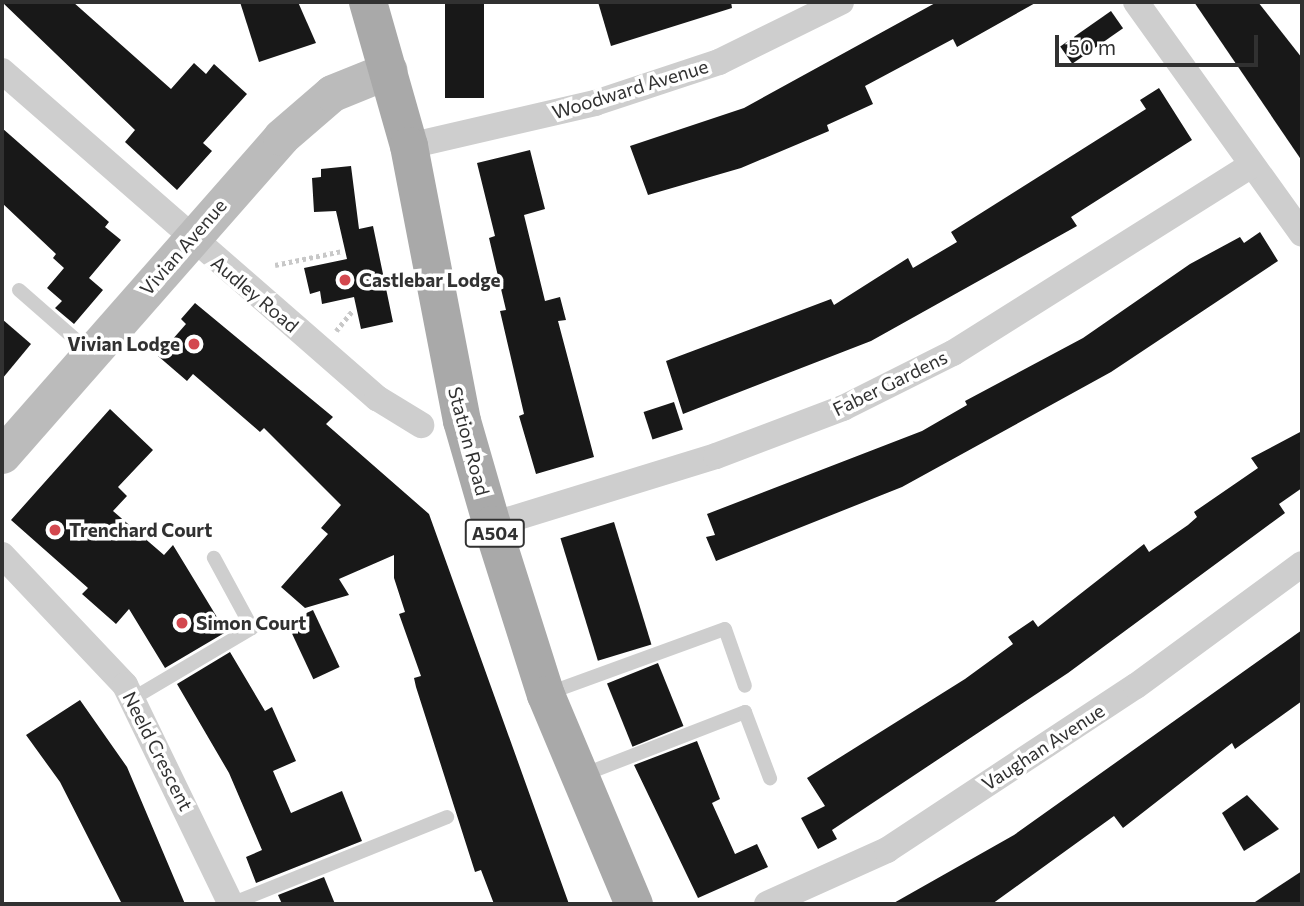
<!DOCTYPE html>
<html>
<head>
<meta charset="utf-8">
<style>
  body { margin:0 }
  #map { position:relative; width:1304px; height:906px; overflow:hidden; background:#fff; font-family:Commissioner,sans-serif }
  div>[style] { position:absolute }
  .building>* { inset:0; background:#181818; transform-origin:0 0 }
  .path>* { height:4.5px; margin-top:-2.25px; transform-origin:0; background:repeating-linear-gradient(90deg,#c8c8c8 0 3.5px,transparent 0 7px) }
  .lane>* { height:14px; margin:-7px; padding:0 7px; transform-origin:7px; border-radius:7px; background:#cecece }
  .street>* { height:26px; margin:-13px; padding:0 13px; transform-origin:13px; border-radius:13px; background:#cecece }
  .secondary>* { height:37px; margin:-18.5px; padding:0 18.5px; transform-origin:18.5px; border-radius:18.5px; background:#bbb }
  .primary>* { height:38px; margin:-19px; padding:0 19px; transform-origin:19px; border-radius:19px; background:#a9a9a9 }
  .dots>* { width:19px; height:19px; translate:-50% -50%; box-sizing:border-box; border:4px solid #fff; border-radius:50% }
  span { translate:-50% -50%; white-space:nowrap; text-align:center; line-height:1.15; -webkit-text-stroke:7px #fff; paint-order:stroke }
  .shield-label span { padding:2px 5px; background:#fff; border:2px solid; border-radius:5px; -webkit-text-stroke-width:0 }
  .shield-label { font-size:18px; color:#313131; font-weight:700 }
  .street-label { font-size:19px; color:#313131 }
  .poi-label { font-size:19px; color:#313131; font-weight:700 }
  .left { translate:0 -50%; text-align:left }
  .right { translate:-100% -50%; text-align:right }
  .frame { position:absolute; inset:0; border:4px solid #313131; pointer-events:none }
  .scale { position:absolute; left:1055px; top:35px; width:203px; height:32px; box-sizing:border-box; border:4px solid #313131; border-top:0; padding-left:9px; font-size:21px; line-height:24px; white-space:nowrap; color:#313131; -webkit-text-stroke:5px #fff; paint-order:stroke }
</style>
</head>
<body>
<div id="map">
  <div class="building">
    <div style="clip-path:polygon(2px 2px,73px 2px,171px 89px,194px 63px,206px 74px,214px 64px,247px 94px,203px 143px,212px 151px,177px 190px,125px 142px,135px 130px)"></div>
    <div style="clip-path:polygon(240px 2px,298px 2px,316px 43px,259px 62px)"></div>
    <div style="left:445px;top:2px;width:39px;height:96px"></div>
    <div style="clip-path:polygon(598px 2px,731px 2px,732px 8px,611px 46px)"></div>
    <div style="clip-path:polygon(937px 2px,1037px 2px,957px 47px,953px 39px,865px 86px,873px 104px,827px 125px,829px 131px,741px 168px,648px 195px,630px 146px,744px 108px)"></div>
    <div style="clip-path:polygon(1194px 2px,1258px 2px,1302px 58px,1302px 161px)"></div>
    <div style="left:1111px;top:11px;width:21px;height:62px;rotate:55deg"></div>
    <div style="clip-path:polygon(1159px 88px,1192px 140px,1071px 217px,1077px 226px,871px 341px,683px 414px,666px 361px,831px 299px,834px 305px,908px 258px,913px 268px,957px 242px,951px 232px,1146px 109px,1140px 100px)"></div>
    <div style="clip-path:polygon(2px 128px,109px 222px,105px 227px,121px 240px,89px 278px,103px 290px,74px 324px,55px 308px,62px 301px,47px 288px,64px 268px,53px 258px,56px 254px,2px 203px)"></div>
    <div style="clip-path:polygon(530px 150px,545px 209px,524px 215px,545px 301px,560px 297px,566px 320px,558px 321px,594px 457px,536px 474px,519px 416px,524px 414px,500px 311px,506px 310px,489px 238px,495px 236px,477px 163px)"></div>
    <div style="clip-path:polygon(351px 166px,359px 229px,373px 226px,393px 322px,361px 329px,354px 297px,322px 304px,320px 291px,310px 294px,304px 268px,347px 259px,336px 211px,314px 212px,312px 178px,321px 177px,321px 169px)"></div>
    <div style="clip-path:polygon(1260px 232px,1278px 261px,1111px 372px,902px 487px,716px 561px,706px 537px,715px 535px,707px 514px,922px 431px,967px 405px,965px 401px,1083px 338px,1190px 264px,1240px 237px,1244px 243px)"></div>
    <div style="clip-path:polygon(195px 303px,333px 417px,326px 424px,429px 514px,569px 904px,494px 904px,481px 870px,475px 872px,416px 687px,414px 678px,421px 676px,399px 614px,405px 612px,394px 578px,394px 555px,339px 579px,349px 595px,305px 608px,281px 587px,328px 534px,321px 528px,341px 505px,264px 428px,260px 432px,193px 374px,187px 381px,158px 356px,186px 324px,181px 319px)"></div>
    <div style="clip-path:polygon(2px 319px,31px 344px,2px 379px)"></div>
    <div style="left:674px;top:402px;width:29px;height:32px;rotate:72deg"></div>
    <div style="clip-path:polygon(110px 409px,153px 450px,118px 487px,127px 496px,113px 511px,164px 555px,173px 545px,226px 632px,165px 668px,129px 609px,116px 624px,82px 594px,88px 588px,11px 520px)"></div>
    <div style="clip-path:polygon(1302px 431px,1302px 488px,1279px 504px,1285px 513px,1068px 673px,832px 830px,837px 839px,818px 849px,801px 818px,825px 806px,807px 778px,965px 679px,1013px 644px,1008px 637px,1033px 620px,1038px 627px,1144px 544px,1149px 552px,1188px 525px,1197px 517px,1194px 512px,1258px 468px,1251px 458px)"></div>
    <div style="left:614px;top:522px;width:128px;height:56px;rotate:73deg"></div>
    <div style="left:313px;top:610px;width:63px;height:29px;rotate:65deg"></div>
    <div style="clip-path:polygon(1302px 630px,1302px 701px,1235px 749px,1232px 743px,1123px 828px,1114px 816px,992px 904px,892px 904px,1014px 835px)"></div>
    <div style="clip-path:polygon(230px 652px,265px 711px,272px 707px,296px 761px,273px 771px,291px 813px,342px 791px,362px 841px,256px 883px,246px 857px,262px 850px,229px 773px,177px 684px)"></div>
    <div style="left:658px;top:663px;width:68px;height:55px;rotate:68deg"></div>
    <div style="clip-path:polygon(80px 700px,127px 767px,185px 904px,122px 904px,60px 782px,26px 735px)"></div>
    <div style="clip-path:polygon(697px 741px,720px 799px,712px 803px,735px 854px,757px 844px,768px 867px,698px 898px,634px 765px)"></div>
    <div style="clip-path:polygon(1247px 795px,1279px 829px,1244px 851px,1222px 813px)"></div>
    <div style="clip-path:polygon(1302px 871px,1302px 904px,1252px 904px)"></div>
    <div style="clip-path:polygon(324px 877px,335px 904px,282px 904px,278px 895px)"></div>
  </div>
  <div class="path">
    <div style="left:275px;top:265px;width:68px;rotate:-11.8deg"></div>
    <div style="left:336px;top:331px;width:27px;rotate:-51deg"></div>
  </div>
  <div class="lane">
    <div style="left:19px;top:290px;width:96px;rotate:41.2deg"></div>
    <div style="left:546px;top:694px;width:190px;rotate:-20deg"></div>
    <div style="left:725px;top:629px;width:60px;rotate:70.7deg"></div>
    <div style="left:132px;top:699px;width:139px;rotate:-30.6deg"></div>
    <div style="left:252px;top:628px;width:80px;rotate:-118.5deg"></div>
    <div style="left:580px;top:776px;width:177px;rotate:-21.2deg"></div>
    <div style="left:745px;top:712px;width:71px;rotate:69.3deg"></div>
    <div style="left:231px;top:904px;width:233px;rotate:-21.9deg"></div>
  </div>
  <div class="street">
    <div style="left:1136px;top:2px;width:285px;rotate:54.4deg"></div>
    <div style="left:2px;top:71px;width:498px;rotate:41.1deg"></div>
    <div style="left:377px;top:398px;width:52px;rotate:31.5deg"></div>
    <div style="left:409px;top:146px;width:191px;rotate:-13deg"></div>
    <div style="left:595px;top:103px;width:131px;rotate:-18.3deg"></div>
    <div style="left:719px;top:62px;width:136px;rotate:-26.2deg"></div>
    <div style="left:492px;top:525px;width:234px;rotate:-17.1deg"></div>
    <div style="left:716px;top:456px;width:136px;rotate:-20.7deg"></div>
    <div style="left:843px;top:408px;width:123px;rotate:-26.6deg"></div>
    <div style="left:953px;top:353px;width:353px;rotate:-32.2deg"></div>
    <div style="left:2px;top:555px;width:179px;rotate:46.6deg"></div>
    <div style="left:125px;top:685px;width:243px;rotate:64.2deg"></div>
    <div style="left:767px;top:904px;width:132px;rotate:-24.2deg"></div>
    <div style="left:887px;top:850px;width:298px;rotate:-33.4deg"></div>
    <div style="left:1136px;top:686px;width:206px;rotate:-36.3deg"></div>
  </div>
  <div class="secondary">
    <div style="left:2px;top:455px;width:423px;rotate:-48.7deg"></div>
    <div style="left:281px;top:137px;width:67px;rotate:-40.8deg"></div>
    <div style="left:332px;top:93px;width:61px;rotate:-22deg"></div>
  </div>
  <div class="primary">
    <div style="left:368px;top:2px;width:150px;rotate:74.1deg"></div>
    <div style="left:409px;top:146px;width:280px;rotate:79.1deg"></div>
    <div style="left:462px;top:421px;width:108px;rotate:73.9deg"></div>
    <div style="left:492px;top:525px;width:178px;rotate:72.4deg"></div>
    <div style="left:546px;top:695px;width:227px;rotate:67.2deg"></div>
  </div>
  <div class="dots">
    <div style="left:345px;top:280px;background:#d3484f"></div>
    <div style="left:194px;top:344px;background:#d3484f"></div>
    <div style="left:55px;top:530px;background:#d3484f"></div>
    <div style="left:182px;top:623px;background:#d3484f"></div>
  </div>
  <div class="shield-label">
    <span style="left:495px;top:533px">A504</span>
  </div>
  <div class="street-label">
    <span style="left:630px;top:89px;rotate:-17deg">Woodward Avenue</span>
    <span style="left:183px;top:247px;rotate:-49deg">Vivian Avenue</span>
    <span style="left:255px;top:294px;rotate:40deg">Audley Road</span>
    <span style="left:890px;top:383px;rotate:-26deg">Faber Gardens</span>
    <span style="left:469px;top:441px;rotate:75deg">Station Road</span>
    <span style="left:1043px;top:747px;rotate:-33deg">Vaughan Avenue</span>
    <span style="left:158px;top:751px;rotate:63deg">Neeld Crescent</span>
  </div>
  <div class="poi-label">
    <span class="left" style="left:359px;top:280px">Castlebar Lodge</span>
    <span class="right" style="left:180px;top:344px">Vivian Lodge</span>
    <span class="left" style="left:69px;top:530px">Trenchard Court</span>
    <span class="left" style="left:196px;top:623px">Simon Court</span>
  </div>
  <div class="frame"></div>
  <div class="scale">50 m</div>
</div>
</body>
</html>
